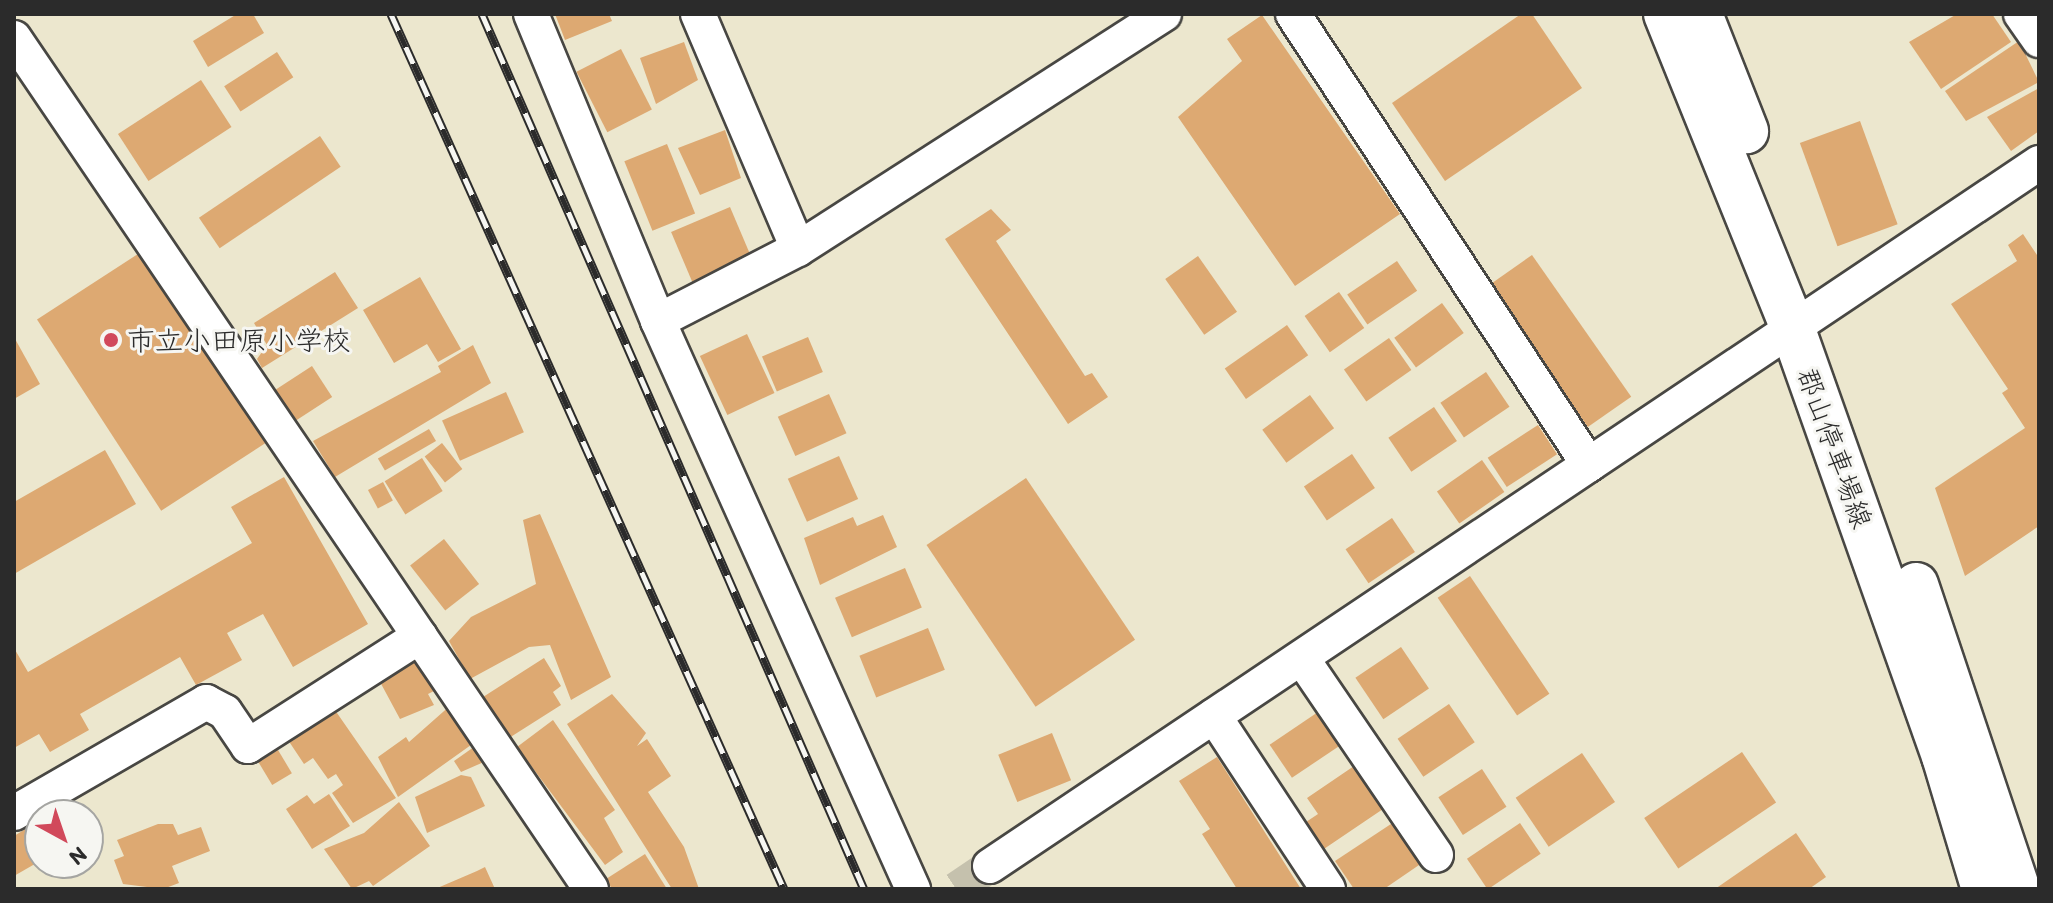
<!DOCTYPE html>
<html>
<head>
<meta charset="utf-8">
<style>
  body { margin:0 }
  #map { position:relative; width:2053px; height:903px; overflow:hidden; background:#ece7ce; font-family:Itim,"Klee One",sans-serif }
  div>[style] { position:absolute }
  .building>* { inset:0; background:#dda972; transform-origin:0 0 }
  .minor-tunnel>* { height:34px; margin-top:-17px; transform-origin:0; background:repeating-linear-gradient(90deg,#c5c1ad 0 34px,transparent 0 51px) }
  .roads { filter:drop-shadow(2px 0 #484743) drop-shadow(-2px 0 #484743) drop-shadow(0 2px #484743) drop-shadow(0 -2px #484743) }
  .minor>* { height:34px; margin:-17px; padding:0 17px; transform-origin:17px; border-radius:17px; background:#fff }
  .primary>* { height:44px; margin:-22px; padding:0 22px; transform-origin:22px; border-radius:22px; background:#fff }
  .rail>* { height:9px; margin-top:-4.5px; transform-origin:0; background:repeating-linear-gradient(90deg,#f6f6f2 0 18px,#2b2b2b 0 36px); box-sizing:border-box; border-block:2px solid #2b2b2b }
  .dots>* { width:22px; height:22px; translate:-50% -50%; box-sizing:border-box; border:4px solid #f6f6f2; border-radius:50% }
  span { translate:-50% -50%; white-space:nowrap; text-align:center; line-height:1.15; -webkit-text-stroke:6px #f6f6f2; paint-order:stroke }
  .poi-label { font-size:28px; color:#2b2b2b }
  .left { translate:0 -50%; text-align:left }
  .street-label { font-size:28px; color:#2b2b2b }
  .frame { position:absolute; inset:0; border:16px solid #2b2b2b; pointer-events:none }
  .north { position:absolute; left:24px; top:799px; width:80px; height:80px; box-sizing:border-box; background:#f6f6f2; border:2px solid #a5a5a2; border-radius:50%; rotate:140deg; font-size:22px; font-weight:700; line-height:32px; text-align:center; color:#2b2b2b }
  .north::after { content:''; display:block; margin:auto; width:28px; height:36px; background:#d1495b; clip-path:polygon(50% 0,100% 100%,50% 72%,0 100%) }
</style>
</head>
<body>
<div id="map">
  <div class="building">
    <div style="clip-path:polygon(237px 14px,253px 14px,264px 33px,208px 67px,193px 41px)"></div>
    <div style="clip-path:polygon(555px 14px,609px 14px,612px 21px,565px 40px)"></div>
    <div style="clip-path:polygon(1521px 14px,1532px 14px,1582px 88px,1445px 181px,1392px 103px)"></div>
    <div style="clip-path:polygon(1957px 14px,1992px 14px,2011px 42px,1941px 89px,1909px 42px)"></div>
    <div style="clip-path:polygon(1262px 15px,1400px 214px,1295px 286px,1178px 117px,1242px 61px,1227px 39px)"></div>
    <div style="clip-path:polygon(2019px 41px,2039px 82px,1966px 121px,1945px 91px)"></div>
    <div style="clip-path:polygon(684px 42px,698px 80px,656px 104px,640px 58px)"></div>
    <div style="left:621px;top:49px;width:68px;height:50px;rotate:63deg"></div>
    <div style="left:277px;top:52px;width:30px;height:63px;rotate:57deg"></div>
    <div style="left:201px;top:80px;width:56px;height:99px;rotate:57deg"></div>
    <div style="clip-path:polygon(2039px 88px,2039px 131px,2011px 151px,1987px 117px)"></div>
    <div style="left:1860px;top:121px;width:110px;height:64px;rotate:70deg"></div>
    <div style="clip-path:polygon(725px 130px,741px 178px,700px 195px,678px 148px)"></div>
    <div style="left:320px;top:136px;width:37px;height:146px;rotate:56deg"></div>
    <div style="left:667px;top:144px;width:75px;height:46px;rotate:68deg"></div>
    <div style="left:730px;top:207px;width:56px;height:64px;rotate:67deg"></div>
    <div style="clip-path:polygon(991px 209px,1011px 230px,996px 241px,1085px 376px,1092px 373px,1108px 397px,1068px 424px,945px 239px)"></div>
    <div style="clip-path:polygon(2023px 234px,2039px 258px,2039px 526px,1965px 576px,1935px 488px,2025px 428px,2002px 393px,2008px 389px,1951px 304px,2017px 261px,2008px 245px)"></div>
    <div style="left:141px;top:252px;width:228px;height:124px;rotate:57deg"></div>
    <div style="left:1532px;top:255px;width:173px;height:53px;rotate:55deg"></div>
    <div style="left:1198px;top:256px;width:68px;height:40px;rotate:55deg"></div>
    <div style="left:1397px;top:261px;width:36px;height:60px;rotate:56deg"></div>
    <div style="clip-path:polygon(335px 272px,358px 308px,262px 368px,257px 359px,267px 345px,254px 323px)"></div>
    <div style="clip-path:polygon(420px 277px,461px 349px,438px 362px,427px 344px,394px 363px,363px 310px)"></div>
    <div style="left:1339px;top:292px;width:44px;height:42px;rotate:55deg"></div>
    <div style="left:1442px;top:303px;width:37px;height:59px;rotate:54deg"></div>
    <div style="left:1287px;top:325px;width:37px;height:76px;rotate:55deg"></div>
    <div style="left:747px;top:334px;width:65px;height:52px;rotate:65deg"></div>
    <div style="clip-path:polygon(14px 337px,40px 384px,14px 399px)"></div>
    <div style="left:808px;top:337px;width:38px;height:50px;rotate:67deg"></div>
    <div style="left:1389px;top:338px;width:39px;height:55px;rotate:55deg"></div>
    <div style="clip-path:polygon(473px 345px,491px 383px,335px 477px,313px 441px,441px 372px,438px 366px)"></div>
    <div style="left:312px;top:366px;width:37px;height:44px;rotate:57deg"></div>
    <div style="left:1486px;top:372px;width:42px;height:55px;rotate:56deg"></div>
    <div style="left:506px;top:392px;width:44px;height:70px;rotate:66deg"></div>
    <div style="left:829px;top:394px;width:43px;height:56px;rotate:66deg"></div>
    <div style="left:1310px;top:395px;width:41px;height:59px;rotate:54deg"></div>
    <div style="left:1434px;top:407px;width:41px;height:55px;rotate:56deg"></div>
    <div style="left:1538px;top:425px;width:35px;height:60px;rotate:57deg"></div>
    <div style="left:429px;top:429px;width:14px;height:59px;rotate:60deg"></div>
    <div style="left:442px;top:443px;width:33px;height:22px;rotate:52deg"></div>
    <div style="clip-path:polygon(105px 450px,136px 504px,14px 574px,14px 502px)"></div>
    <div style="left:1352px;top:454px;width:41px;height:58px;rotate:56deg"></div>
    <div style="left:839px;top:456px;width:47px;height:56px;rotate:66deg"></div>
    <div style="left:422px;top:458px;width:39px;height:44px;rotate:58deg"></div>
    <div style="left:1482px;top:460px;width:39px;height:55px;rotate:55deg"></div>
    <div style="clip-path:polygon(284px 477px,368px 624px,293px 667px,263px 614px,227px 633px,242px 660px,196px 685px,180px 657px,80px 714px,89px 730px,50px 752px,39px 734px,14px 748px,14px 648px,28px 672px,252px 543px,231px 507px)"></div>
    <div style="left:1026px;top:478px;width:195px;height:120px;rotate:56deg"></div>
    <div style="left:383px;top:482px;width:21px;height:17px;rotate:62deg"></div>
    <div style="clip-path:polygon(540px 514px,611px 677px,571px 700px,550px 645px,529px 647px,470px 679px,449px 641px,471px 617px,536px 584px,523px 520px)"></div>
    <div style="clip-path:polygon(883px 515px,897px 547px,820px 585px,804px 538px,853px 517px,857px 526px)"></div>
    <div style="left:1392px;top:518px;width:41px;height:56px;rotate:56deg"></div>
    <div style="left:444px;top:539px;width:57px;height:43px;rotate:52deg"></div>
    <div style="left:905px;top:568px;width:43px;height:76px;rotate:67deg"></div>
    <div style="left:1470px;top:576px;width:142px;height:39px;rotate:56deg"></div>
    <div style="left:928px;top:628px;width:45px;height:74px;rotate:68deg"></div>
    <div style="left:1401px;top:647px;width:50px;height:55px;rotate:56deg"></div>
    <div style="clip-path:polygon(544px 658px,561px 686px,553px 692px,561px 705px,509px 738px,483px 697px)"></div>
    <div style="clip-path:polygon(414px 661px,423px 663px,438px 689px,428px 694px,434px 705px,400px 719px,379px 680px)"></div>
    <div style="clip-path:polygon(612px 694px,646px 733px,637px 746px,647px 739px,671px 776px,648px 792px,684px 847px,699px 889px,672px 889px,567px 724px)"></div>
    <div style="clip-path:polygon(452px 704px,478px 740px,398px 797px,378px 757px,406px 737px,409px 742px)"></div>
    <div style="left:1449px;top:704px;width:46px;height:62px;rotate:56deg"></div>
    <div style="clip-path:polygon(327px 709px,337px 713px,396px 798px,353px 823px,332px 793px,343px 785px,336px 774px,328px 779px,313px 758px,304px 764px,286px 737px)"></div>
    <div style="left:1321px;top:710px;width:40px;height:62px;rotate:56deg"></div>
    <div style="clip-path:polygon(553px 720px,615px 810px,604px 818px,623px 852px,605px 865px,517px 747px)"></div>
    <div style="left:1052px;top:733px;width:51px;height:58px;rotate:68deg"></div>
    <div style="clip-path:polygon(481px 742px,493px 758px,461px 772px,454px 761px)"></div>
    <div style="left:278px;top:750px;width:27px;height:23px;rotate:59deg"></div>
    <div style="left:1742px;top:752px;width:61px;height:118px;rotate:56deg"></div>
    <div style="left:1582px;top:753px;width:59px;height:80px;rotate:56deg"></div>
    <div style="clip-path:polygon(1217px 757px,1301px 889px,1237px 889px,1202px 834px,1210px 829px,1179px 781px)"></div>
    <div style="clip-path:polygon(1357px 764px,1386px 807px,1315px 855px,1297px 828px,1318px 814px,1307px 798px)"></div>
    <div style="left:1482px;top:769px;width:45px;height:52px;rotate:57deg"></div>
    <div style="clip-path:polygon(461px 775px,471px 777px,485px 806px,427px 833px,415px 797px)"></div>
    <div style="clip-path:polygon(329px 794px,350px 826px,312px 849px,286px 809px,307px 795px,314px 804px)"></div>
    <div style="clip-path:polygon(399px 802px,430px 846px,373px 886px,369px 881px,352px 889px,324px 849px,364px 833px)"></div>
    <div style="clip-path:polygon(1394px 822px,1422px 863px,1384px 889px,1354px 889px,1335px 861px)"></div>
    <div style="left:1520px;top:823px;width:37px;height:64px;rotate:56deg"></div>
    <div style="clip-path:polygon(34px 824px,40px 861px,14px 876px,14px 836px)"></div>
    <div style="clip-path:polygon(158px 824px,173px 824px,178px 835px,201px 827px,210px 851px,172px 866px,179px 883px,163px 889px,123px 884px,114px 860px,124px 856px,117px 840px)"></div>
    <div style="clip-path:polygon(1796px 833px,1826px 877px,1809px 889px,1715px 889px)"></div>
    <div style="clip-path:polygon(645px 854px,667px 889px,612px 889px,606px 879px)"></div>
    <div style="clip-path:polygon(485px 867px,495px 889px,435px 889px,477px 871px)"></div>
  </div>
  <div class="minor-tunnel">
    <div style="left:956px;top:889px;width:41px;rotate:-34.1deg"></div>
  </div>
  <div class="roads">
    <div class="minor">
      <div style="left:531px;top:14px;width:332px;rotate:67.5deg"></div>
      <div style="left:658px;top:321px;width:623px;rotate:65.82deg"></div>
      <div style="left:698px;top:14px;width:255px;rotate:66.9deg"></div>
      <div style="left:1293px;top:14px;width:539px;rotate:56.72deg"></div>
      <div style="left:2021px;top:14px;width:32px;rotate:55deg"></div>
      <div style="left:14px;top:38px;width:1028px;rotate:55.86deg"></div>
      <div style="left:658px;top:321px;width:157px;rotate:-27.2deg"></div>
      <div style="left:798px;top:249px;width:435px;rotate:-32.7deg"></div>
      <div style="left:1303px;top:660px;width:236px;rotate:55.7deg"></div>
      <div style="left:1214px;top:716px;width:207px;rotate:56.6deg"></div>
      <div style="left:14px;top:813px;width:222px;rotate:-30deg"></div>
      <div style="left:206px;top:702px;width:21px;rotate:28deg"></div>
      <div style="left:225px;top:712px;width:41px;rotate:55.9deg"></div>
      <div style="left:248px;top:746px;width:204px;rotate:-32.6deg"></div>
      <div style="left:990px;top:866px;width:1263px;rotate:-33.83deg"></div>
    </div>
    <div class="primary">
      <div style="left:1666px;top:14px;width:334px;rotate:68deg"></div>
      <div style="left:1791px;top:324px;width:458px;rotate:70.5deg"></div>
      <div style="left:1944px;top:756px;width:139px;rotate:73.3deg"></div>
      <div style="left:1700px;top:14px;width:126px;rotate:68.5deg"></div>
      <div style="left:1916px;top:585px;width:321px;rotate:71.5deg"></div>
    </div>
  </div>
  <div class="rail">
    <div style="left:391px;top:14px;width:959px;rotate:65.81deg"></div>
    <div style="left:482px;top:14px;width:955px;rotate:66.42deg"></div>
  </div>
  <div class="dots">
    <div style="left:111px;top:340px;background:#d1495b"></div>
  </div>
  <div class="poi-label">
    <span class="left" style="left:127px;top:340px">市立小田原小学校</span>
  </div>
  <div class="street-label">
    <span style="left:1835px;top:448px;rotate:70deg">郡山停車場線</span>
  </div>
  <div class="frame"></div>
  <div class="north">N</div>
</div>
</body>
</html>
